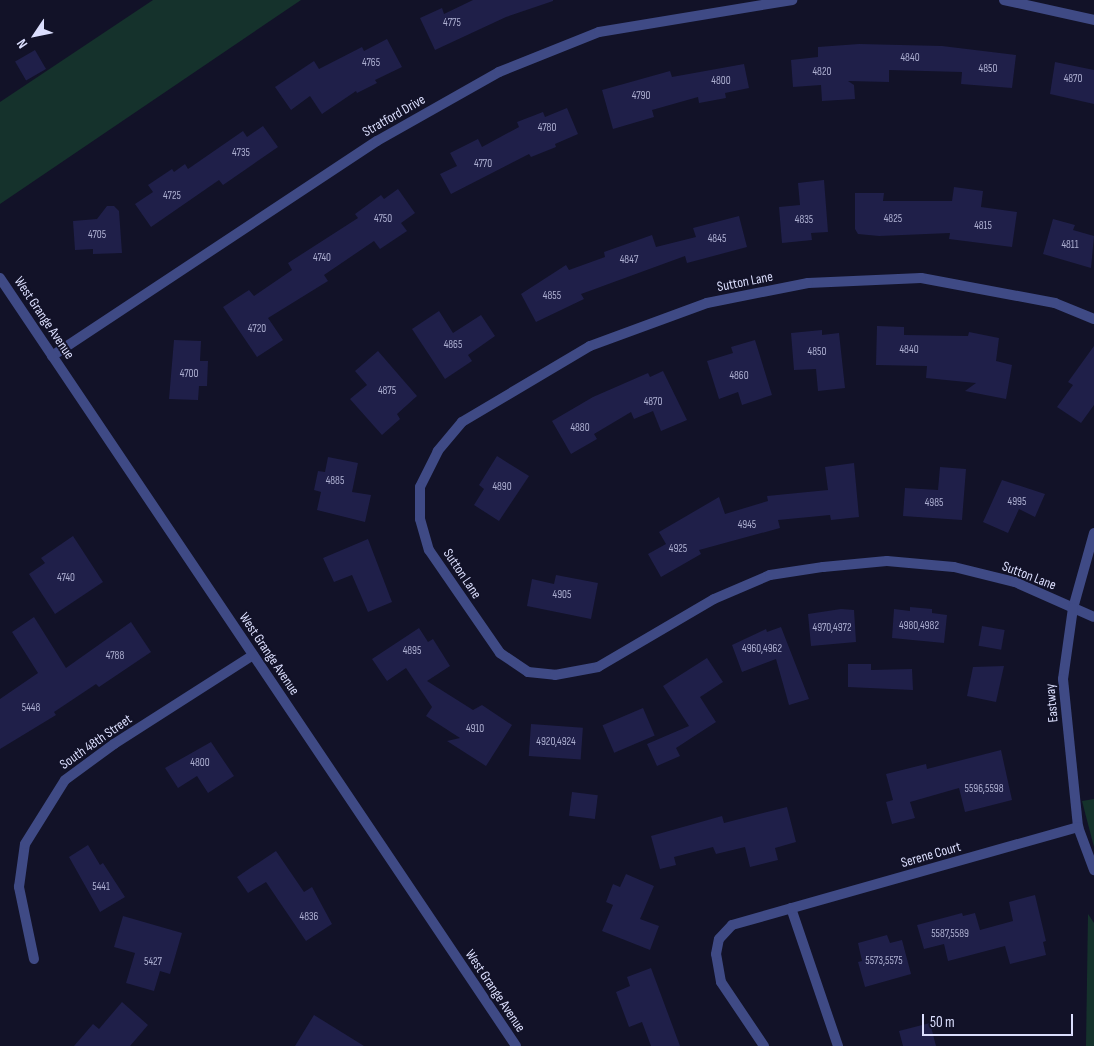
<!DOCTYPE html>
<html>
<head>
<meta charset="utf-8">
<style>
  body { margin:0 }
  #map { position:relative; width:1094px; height:1046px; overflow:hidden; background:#121228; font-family:"Sofia Sans Condensed",sans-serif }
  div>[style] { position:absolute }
  .green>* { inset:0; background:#15322c }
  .building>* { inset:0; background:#1f1f49; transform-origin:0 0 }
  .minor>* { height:10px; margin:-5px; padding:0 5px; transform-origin:5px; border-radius:5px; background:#3f4a85 }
  .tertiary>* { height:10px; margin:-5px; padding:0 5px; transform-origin:5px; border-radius:5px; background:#3f4a85 }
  span { translate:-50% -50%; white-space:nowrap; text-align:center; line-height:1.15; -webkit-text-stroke:4px #121228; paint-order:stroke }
  .number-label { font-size:11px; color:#acaed0 }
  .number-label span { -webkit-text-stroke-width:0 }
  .street-label { font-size:14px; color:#dbdefd }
  .north { position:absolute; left:10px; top:10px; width:50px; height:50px; -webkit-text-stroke:4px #121228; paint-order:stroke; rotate:236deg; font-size:14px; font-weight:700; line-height:20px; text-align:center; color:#dbdefd }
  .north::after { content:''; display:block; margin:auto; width:18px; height:22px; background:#dbdefd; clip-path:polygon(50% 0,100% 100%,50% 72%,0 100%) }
  .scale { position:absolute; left:922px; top:1014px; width:151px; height:22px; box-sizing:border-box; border:2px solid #dbdefd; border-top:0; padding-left:6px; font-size:15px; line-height:18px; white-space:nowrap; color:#dbdefd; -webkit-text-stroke:4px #121228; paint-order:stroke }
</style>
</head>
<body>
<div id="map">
  <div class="green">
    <div style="clip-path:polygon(153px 0,301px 0,0 204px,0 102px)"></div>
    <div style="clip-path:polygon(1094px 799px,1094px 847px,1082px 801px)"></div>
    <div style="clip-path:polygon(1088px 914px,1094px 923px,1094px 1046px,1086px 1046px)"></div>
  </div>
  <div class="building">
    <div style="clip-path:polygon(473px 0,553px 0,553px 1px,506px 17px,435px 50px,420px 18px,442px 8px,444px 14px)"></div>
    <div style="clip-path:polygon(387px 39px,402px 67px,375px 80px,377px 83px,357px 93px,356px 91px,322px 114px,310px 96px,291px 110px,275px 87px,314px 61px,319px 69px,362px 47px,364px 51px)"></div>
    <div style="clip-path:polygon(859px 44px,942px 46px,1016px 55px,1012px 88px,961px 84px,962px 72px,889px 70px,889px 82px,848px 81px,854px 85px,855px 99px,822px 101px,821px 85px,793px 87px,791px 60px,818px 57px,818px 47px)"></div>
    <div style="left:35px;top:50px;width:22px;height:23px;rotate:60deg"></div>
    <div style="clip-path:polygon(1055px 62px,1094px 70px,1094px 104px,1050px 94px)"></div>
    <div style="clip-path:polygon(744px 64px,749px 88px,725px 93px,726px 98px,699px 103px,698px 97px,652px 110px,654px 117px,613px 129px,602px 90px,670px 71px,672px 77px)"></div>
    <div style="clip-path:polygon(567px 108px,578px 134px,555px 144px,556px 147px,531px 157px,529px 154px,451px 194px,440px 174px,457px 166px,450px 153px,478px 139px,482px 147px,519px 127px,517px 122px,543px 112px,545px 117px)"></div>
    <div style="clip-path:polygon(263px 126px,278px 147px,223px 185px,219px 180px,151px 227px,135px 204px,153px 192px,148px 185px,172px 169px,174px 172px,185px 164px,188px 169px,243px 131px,247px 137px)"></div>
    <div style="clip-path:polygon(824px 180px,828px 232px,811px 233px,812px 240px,782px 243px,779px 207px,800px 205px,798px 183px)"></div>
    <div style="clip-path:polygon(954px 187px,983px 191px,981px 207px,1017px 212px,1012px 247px,949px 239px,950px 233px,879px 236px,858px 234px,855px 229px,855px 193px,884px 193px,883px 201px,952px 201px)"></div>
    <div style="clip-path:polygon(398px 189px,415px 213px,401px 223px,407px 231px,380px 249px,374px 241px,324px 275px,328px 281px,268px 318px,283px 340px,257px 357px,223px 307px,249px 290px,254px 296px,292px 270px,288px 263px,358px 218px,355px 214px,381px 195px,384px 199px)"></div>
    <div style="clip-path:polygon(107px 206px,114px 206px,119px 211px,122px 253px,93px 254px,93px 249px,75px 250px,73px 221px,97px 219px)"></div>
    <div style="clip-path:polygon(739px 216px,747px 247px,687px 263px,685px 256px,581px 294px,584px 299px,536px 322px,521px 294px,566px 265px,569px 270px,605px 257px,604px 252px,652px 235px,656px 247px,696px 237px,693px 228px)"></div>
    <div style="clip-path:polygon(1053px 219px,1075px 225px,1073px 230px,1094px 236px,1091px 268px,1043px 254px)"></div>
    <div style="clip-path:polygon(439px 311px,453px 333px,481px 315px,495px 336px,468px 355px,472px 361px,445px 379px,412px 329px)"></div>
    <div style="clip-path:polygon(877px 326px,904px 327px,904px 335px,968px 336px,969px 332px,999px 338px,996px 361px,1012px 365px,1006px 399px,965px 391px,976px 383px,926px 378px,927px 366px,876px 365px)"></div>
    <div style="clip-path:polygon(822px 330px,822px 335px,839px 333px,845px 388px,818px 391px,816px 369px,794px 370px,791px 333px)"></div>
    <div style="clip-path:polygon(174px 340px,201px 341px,200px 361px,208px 361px,207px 386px,199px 386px,198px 400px,169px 399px)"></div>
    <div style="clip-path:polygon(755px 340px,772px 395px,742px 405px,738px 392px,719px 399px,707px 361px,733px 353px,731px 347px)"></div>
    <div style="clip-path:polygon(1094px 346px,1094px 405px,1081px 423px,1057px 407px,1073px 385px,1068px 382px)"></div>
    <div style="clip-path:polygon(378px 351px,417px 396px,397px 414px,400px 419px,382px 435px,350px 399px,367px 385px,355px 371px)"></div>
    <div style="clip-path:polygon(663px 371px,687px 420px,661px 431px,653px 411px,634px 419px,631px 412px,594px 434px,597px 439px,571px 454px,552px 421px,593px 397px,648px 373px,650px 377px)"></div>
    <div style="clip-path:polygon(497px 456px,529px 476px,499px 521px,474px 505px,484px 489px,479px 485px)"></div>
    <div style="clip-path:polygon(328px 457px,358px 463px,352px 492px,371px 495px,365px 522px,317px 510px,321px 492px,314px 490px,318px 471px,325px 472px)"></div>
    <div style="clip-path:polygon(854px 463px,859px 517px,831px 520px,830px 515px,778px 520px,780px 528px,699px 550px,701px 554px,661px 577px,648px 554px,666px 544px,659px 532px,719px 497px,725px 514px,768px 501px,767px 496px,828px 490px,825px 467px)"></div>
    <div style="clip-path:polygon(940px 467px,966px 469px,962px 520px,903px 516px,905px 488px,938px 490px)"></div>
    <div style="clip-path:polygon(1002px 480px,1045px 494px,1035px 517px,1019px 509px,1008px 533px,983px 522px)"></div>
    <div style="clip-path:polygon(73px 536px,103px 582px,55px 614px,29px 574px,45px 563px,41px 558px)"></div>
    <div style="clip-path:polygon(368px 539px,392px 602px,368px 612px,352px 575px,334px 582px,323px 558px)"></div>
    <div style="clip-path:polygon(556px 575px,598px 583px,591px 619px,527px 606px,532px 579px,554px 584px)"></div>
    <div style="clip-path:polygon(910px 607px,932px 609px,932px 613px,947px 615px,944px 643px,892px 638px,894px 609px,910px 611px)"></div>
    <div style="clip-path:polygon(841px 609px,854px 610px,856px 642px,811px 646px,808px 614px)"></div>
    <div style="clip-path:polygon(34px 617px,66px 668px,131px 622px,151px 652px,99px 687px,96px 684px,54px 712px,56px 715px,0 749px,0 699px,38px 673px,12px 632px)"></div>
    <div style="left:982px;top:626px;width:23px;height:20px;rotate:10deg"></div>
    <div style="clip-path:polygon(781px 627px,809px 699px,789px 705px,776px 659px,742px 672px,732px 645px,766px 629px,767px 632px)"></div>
    <div style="clip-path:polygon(419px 628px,428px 642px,433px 639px,450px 666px,427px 681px,473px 710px,482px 705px,512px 725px,486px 766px,447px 741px,460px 738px,426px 716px,432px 707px,406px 668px,387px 681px,372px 659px)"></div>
    <div style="clip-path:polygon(707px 658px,723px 682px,700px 697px,716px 722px,676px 748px,680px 756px,657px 766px,647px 744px,689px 726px,663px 686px)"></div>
    <div style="clip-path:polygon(848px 664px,871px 664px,871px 670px,912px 669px,913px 690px,848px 687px)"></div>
    <div style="clip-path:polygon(1004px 666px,996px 702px,967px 696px,973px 667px)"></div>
    <div style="left:643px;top:708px;width:30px;height:44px;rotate:67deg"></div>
    <div style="left:531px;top:724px;width:52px;height:32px;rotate:4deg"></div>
    <div style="clip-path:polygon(211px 742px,234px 776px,208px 793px,197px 776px,178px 788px,165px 768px)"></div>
    <div style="clip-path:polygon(1001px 750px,1012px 800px,965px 812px,959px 788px,910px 802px,915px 818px,892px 824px,886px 802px,893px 800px,886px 774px,926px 764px,927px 769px)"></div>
    <div style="left:572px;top:792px;width:26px;height:24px;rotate:7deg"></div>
    <div style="clip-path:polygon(787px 807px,796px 842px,775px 848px,778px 860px,750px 867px,745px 847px,716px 854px,713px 847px,674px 857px,676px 865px,660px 869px,651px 836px,722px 816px,724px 823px)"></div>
    <div style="clip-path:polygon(88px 845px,100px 865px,103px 863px,125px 897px,100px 912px,69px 857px)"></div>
    <div style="clip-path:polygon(276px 851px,304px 892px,312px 887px,332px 924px,306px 941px,266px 882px,248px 893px,237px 877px)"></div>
    <div style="clip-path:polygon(626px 874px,654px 886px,640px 919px,659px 926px,650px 950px,602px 931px,613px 905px,606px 902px,613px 884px,620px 887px)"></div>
    <div style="clip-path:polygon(1035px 895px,1046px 941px,1043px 942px,1046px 955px,1010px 964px,1005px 946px,948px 961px,944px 944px,924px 949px,917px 925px,962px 913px,963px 916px,975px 913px,980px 930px,1013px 921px,1009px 902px)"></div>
    <div style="clip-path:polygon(123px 916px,182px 933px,170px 974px,160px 971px,154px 991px,126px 983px,135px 953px,114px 947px)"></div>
    <div style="clip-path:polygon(887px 935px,890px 943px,902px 940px,911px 974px,865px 987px,858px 962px,862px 961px,858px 943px)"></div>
    <div style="clip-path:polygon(651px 968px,680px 1046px,651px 1046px,642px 1022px,629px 1027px,616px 992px,630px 986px,627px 977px)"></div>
    <div style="clip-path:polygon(122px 1002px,148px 1025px,130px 1046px,74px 1046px,93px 1024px,99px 1029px)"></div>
    <div style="clip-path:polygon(314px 1015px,335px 1028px,364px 1046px,295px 1046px)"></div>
    <div style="clip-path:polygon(930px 1023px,936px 1046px,903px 1046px,899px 1031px)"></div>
  </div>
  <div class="minor">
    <div style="left:1004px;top:0;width:92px;rotate:12.5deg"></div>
    <div style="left:1094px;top:319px;width:42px;rotate:-157.7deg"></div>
    <div style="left:1055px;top:303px;width:136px;rotate:-169.4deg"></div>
    <div style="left:921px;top:278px;width:113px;rotate:177.5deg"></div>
    <div style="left:808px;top:283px;width:103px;rotate:168.8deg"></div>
    <div style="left:707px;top:303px;width:125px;rotate:159.8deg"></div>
    <div style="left:590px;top:346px;width:149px;rotate:149.3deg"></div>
    <div style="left:462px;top:422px;width:38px;rotate:130deg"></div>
    <div style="left:438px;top:451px;width:40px;rotate:116.6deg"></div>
    <div style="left:420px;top:487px;width:32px;rotate:90deg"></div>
    <div style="left:420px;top:519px;width:32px;rotate:74deg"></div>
    <div style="left:429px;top:550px;width:125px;rotate:55.4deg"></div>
    <div style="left:500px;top:653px;width:34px;rotate:34deg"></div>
    <div style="left:528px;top:672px;width:27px;rotate:6deg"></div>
    <div style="left:555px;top:675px;width:44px;rotate:-10.5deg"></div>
    <div style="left:598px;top:667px;width:134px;rotate:-30.4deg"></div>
    <div style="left:714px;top:599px;width:61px;rotate:-23.2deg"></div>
    <div style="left:770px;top:575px;width:54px;rotate:-8.6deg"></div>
    <div style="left:823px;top:567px;width:64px;rotate:-5.4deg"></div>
    <div style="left:887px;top:561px;width:67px;rotate:5.1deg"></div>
    <div style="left:954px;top:567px;width:63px;rotate:13.8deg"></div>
    <div style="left:1015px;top:582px;width:86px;rotate:23.9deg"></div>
    <div style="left:52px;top:356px;width:390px;rotate:-33.5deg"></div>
    <div style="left:377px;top:141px;width:140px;rotate:-29.5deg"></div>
    <div style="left:499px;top:72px;width:108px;rotate:-21.8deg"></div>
    <div style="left:599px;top:32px;width:196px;rotate:-9.4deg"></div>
    <div style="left:1094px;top:533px;width:78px;rotate:105.6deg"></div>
    <div style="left:1073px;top:608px;width:72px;rotate:98deg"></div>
    <div style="left:1063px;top:679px;width:149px;rotate:84.2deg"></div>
    <div style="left:1078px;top:827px;width:46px;rotate:69.6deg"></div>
    <div style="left:791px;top:908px;width:146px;rotate:71.2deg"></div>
    <div style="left:34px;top:959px;width:74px;rotate:-101.8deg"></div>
    <div style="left:19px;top:887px;width:43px;rotate:-82.1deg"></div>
    <div style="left:25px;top:844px;width:75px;rotate:-58deg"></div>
    <div style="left:65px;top:780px;width:61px;rotate:-36.3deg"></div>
    <div style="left:114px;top:744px;width:165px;rotate:-32.6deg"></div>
    <div style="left:764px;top:1046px;width:77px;rotate:-123.9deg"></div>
    <div style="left:721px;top:982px;width:28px;rotate:-100deg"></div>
    <div style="left:716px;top:954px;width:15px;rotate:-79deg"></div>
    <div style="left:719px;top:939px;width:19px;rotate:-47deg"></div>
    <div style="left:732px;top:925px;width:360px;rotate:-15.8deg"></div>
  </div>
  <div class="tertiary">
    <div style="left:0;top:278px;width:925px;rotate:56.1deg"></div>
  </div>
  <div class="number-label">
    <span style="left:452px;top:23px">4775</span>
    <span style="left:910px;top:58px">4840</span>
    <span style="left:371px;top:63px">4765</span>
    <span style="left:988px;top:69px">4850</span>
    <span style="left:822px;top:72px">4820</span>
    <span style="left:1073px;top:79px">4870</span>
    <span style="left:721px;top:81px">4800</span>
    <span style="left:641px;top:96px">4790</span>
    <span style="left:547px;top:128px">4780</span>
    <span style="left:241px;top:153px">4735</span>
    <span style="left:483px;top:164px">4770</span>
    <span style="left:172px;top:196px">4725</span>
    <span style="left:383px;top:219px">4750</span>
    <span style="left:893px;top:219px">4825</span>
    <span style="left:804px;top:220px">4835</span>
    <span style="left:983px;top:226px">4815</span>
    <span style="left:97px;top:235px">4705</span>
    <span style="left:717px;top:239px">4845</span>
    <span style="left:1070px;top:245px">4811</span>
    <span style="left:322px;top:258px">4740</span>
    <span style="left:629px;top:260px">4847</span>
    <span style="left:552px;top:296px">4855</span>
    <span style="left:257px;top:329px">4720</span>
    <span style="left:453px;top:345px">4865</span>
    <span style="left:909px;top:350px">4840</span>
    <span style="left:817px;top:352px">4850</span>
    <span style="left:189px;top:374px">4700</span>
    <span style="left:739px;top:376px">4860</span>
    <span style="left:387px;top:391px">4875</span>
    <span style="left:653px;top:402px">4870</span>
    <span style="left:580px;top:428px">4880</span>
    <span style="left:335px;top:481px">4885</span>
    <span style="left:502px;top:487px">4890</span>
    <span style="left:1017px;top:502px">4995</span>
    <span style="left:934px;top:503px">4985</span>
    <span style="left:747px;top:525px">4945</span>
    <span style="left:678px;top:549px">4925</span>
    <span style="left:66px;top:578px">4740</span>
    <span style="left:562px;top:595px">4905</span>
    <span style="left:919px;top:626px">4980,4982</span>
    <span style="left:832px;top:628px">4970,4972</span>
    <span style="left:762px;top:649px">4960,4962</span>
    <span style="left:412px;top:651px">4895</span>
    <span style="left:115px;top:656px">4788</span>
    <span style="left:31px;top:708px">5448</span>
    <span style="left:475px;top:729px">4910</span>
    <span style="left:556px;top:742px">4920,4924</span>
    <span style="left:200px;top:763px">4800</span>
    <span style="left:984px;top:789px">5596,5598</span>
    <span style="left:101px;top:887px">5441</span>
    <span style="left:309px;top:917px">4836</span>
    <span style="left:950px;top:934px">5587,5589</span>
    <span style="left:884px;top:961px">5573,5575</span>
    <span style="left:153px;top:962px">5427</span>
  </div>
  <div class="street-label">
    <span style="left:394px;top:116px;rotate:-30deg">Stratford Drive</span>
    <span style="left:745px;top:282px;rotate:-11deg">Sutton Lane</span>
    <span style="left:44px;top:318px;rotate:56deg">West Grange Avenue</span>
    <span style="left:462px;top:574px;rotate:56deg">Sutton Lane</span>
    <span style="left:1029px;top:576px;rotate:21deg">Sutton Lane</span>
    <span style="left:269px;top:654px;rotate:56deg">West Grange Avenue</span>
    <span style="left:1052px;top:703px;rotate:-95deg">Eastway</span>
    <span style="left:96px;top:742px;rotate:-35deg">South 48th Street</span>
    <span style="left:931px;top:855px;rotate:-16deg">Serene Court</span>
    <span style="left:495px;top:991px;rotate:56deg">West Grange Avenue</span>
  </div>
  <div class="north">N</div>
  <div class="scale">50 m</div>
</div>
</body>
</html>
